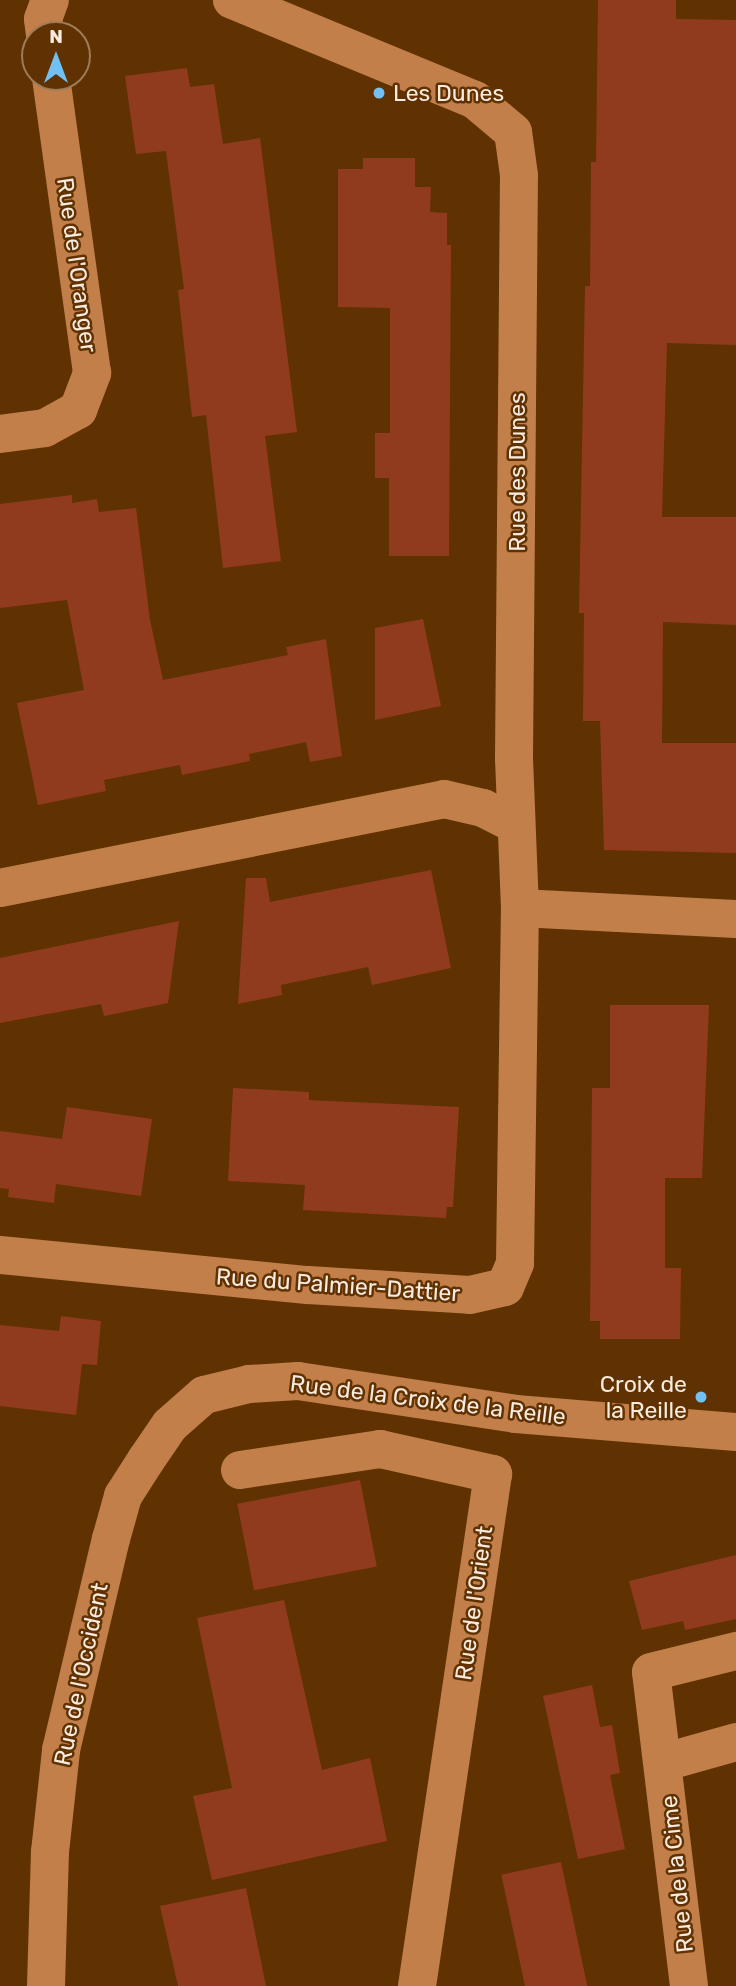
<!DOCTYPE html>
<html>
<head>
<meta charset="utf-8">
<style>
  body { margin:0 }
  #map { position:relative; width:736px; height:1986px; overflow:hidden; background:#603201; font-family:Rubik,sans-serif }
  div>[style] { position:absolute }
  .building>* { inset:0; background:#903b1e; transform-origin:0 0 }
  .minor>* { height:38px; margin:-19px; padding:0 19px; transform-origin:19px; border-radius:19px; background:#c27f49 }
  .dots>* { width:19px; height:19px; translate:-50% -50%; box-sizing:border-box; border:4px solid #603201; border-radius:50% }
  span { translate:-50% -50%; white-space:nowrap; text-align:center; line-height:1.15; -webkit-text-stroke:5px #603201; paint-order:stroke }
  .poi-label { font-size:23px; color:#faebe0 }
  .left { translate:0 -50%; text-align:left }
  .right { translate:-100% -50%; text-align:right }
  .street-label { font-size:23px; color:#faebe0 }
  .north { position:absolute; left:21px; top:21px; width:70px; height:70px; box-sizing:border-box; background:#603201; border:2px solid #9e7c5a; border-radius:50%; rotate:0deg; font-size:19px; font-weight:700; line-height:28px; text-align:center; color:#faebe0 }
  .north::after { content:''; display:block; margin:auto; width:24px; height:32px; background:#72c1f5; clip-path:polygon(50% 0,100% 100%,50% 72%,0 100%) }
</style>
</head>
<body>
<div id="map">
  <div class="building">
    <div style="clip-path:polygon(598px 0,676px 0,676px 19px,736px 20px,736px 345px,667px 343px,662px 517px,736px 517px,736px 625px,663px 622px,662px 743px,736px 743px,736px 853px,604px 850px,600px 721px,583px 721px,584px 613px,579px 613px,585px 286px,590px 286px,591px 162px,596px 162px)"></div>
    <div style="clip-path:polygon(187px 68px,190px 87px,214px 84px,223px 144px,260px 138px,297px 432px,265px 436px,281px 561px,223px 568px,206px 415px,192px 417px,178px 290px,184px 289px,166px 151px,136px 154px,125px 76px)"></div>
    <div style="clip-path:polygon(363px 158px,415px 158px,415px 187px,431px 187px,430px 212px,447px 213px,447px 245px,451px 245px,449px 556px,389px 556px,389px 478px,375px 478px,375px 433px,390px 433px,390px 308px,338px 307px,338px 169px,363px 169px)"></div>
    <div style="clip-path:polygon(72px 495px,72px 503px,97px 499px,99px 512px,136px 508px,150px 620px,163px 680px,288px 655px,286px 647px,326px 639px,342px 756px,310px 762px,306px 742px,249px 754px,250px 761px,182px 775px,180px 765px,104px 780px,106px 791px,38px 805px,17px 703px,84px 690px,67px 600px,0 608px,0 504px)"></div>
    <div style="clip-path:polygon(423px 619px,441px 706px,375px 720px,375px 628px)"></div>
    <div style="clip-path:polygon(431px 870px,451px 968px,372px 985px,368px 967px,281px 985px,282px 995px,238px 1004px,246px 878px,266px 878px,270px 902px)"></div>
    <div style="clip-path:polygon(179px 921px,168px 1003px,104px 1016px,101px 1004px,0 1023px,0 958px)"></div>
    <div style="clip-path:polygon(610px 1005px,709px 1005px,702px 1178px,665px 1178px,665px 1268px,681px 1268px,680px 1339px,600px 1339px,600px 1321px,590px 1321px,592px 1088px,610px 1088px)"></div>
    <div style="clip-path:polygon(233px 1088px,309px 1092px,309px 1100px,459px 1107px,453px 1207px,447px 1207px,446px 1218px,303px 1210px,305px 1185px,228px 1181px)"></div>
    <div style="clip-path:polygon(67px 1107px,152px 1119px,141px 1196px,56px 1184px,54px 1203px,8px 1197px,9px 1189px,0 1188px,0 1131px,62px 1139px)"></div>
    <div style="clip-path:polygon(61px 1316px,101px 1321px,97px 1365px,82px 1364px,76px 1415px,0 1406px,0 1325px,59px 1331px)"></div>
    <div style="left:360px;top:1480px;width:88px;height:125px;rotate:79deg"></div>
    <div style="clip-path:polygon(736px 1555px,736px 1619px,685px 1630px,683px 1621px,642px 1630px,629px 1581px)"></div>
    <div style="clip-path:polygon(284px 1600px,322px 1770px,370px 1758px,387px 1841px,212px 1880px,193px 1796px,232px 1788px,197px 1618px)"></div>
    <div style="clip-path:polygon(592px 1685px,600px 1727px,612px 1725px,620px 1773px,610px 1775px,625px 1849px,578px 1859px,543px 1696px)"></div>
    <div style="left:561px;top:1862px;width:127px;height:61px;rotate:78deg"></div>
    <div style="clip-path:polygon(246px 1888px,266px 1986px,178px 1986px,160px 1906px)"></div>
  </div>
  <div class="minor">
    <div style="left:45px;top:35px;width:16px;rotate:-97deg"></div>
    <div style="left:43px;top:19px;width:20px;rotate:-70deg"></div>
    <div style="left:0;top:434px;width:45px;rotate:-7.6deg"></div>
    <div style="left:45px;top:428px;width:38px;rotate:-29deg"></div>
    <div style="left:78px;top:410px;width:40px;rotate:-69deg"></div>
    <div style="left:92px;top:373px;width:299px;rotate:-97.9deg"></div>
    <div style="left:0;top:888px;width:453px;rotate:-11.3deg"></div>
    <div style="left:444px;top:799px;width:40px;rotate:13deg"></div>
    <div style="left:483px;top:808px;width:36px;rotate:27deg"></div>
    <div style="left:520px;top:908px;width:216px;rotate:2.9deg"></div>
    <div style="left:0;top:1255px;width:309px;rotate:5.6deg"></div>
    <div style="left:308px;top:1285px;width:162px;rotate:3.5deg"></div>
    <div style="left:470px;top:1295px;width:36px;rotate:-13deg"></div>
    <div style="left:505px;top:1287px;width:26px;rotate:-67deg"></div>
    <div style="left:515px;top:1263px;width:355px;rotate:-89.2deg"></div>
    <div style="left:520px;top:908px;width:151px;rotate:-92.3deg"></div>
    <div style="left:514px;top:757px;width:582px;rotate:-89.51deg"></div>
    <div style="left:519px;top:175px;width:43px;rotate:-97.9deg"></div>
    <div style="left:513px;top:132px;width:50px;rotate:-139.9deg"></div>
    <div style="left:475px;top:100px;width:263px;rotate:-157.6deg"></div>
    <div style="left:240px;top:1470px;width:142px;rotate:-8.5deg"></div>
    <div style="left:380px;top:1449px;width:116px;rotate:12.5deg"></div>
    <div style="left:493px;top:1474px;width:518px;rotate:98.44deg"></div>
    <div style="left:665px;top:1762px;width:74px;rotate:-15.7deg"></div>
    <div style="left:46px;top:1986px;width:134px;rotate:-88.3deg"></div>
    <div style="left:50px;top:1852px;width:103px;rotate:-83.8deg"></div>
    <div style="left:61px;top:1750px;width:217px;rotate:-76.7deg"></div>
    <div style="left:111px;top:1539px;width:45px;rotate:-74.4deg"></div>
    <div style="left:123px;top:1496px;width:43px;rotate:-57.4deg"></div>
    <div style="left:146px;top:1460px;width:42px;rotate:-55.6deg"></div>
    <div style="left:170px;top:1425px;width:45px;rotate:-41.4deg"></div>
    <div style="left:204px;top:1395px;width:46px;rotate:-13.7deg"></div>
    <div style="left:249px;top:1384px;width:49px;rotate:-3.5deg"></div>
    <div style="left:298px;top:1381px;width:220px;rotate:8.6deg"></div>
    <div style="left:516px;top:1414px;width:221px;rotate:4.7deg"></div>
    <div style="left:689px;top:1986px;width:316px;rotate:-96.9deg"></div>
    <div style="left:651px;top:1672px;width:88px;rotate:-13.9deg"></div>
  </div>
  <div class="dots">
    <div style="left:379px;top:93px;background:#72c1f5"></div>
    <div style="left:701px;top:1397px;background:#72c1f5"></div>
  </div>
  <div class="poi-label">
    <span class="left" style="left:393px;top:93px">Les Dunes</span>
    <span class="right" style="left:687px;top:1397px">Croix de<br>la Reille</span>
  </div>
  <div class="street-label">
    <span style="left:77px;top:265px;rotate:82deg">Rue de l'Oranger</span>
    <span style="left:517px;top:472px;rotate:-90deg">Rue des Dunes</span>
    <span style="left:338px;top:1285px;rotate:4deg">Rue du Palmier-Dattier</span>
    <span style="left:428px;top:1400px;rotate:7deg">Rue de la Croix de la Reille</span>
    <span style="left:474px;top:1603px;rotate:-82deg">Rue de l'Orient</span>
    <span style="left:81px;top:1674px;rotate:-78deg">Rue de l'Occident</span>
    <span style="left:677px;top:1874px;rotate:-96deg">Rue de la Cime</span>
  </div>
  <div class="north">N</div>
</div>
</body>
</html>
